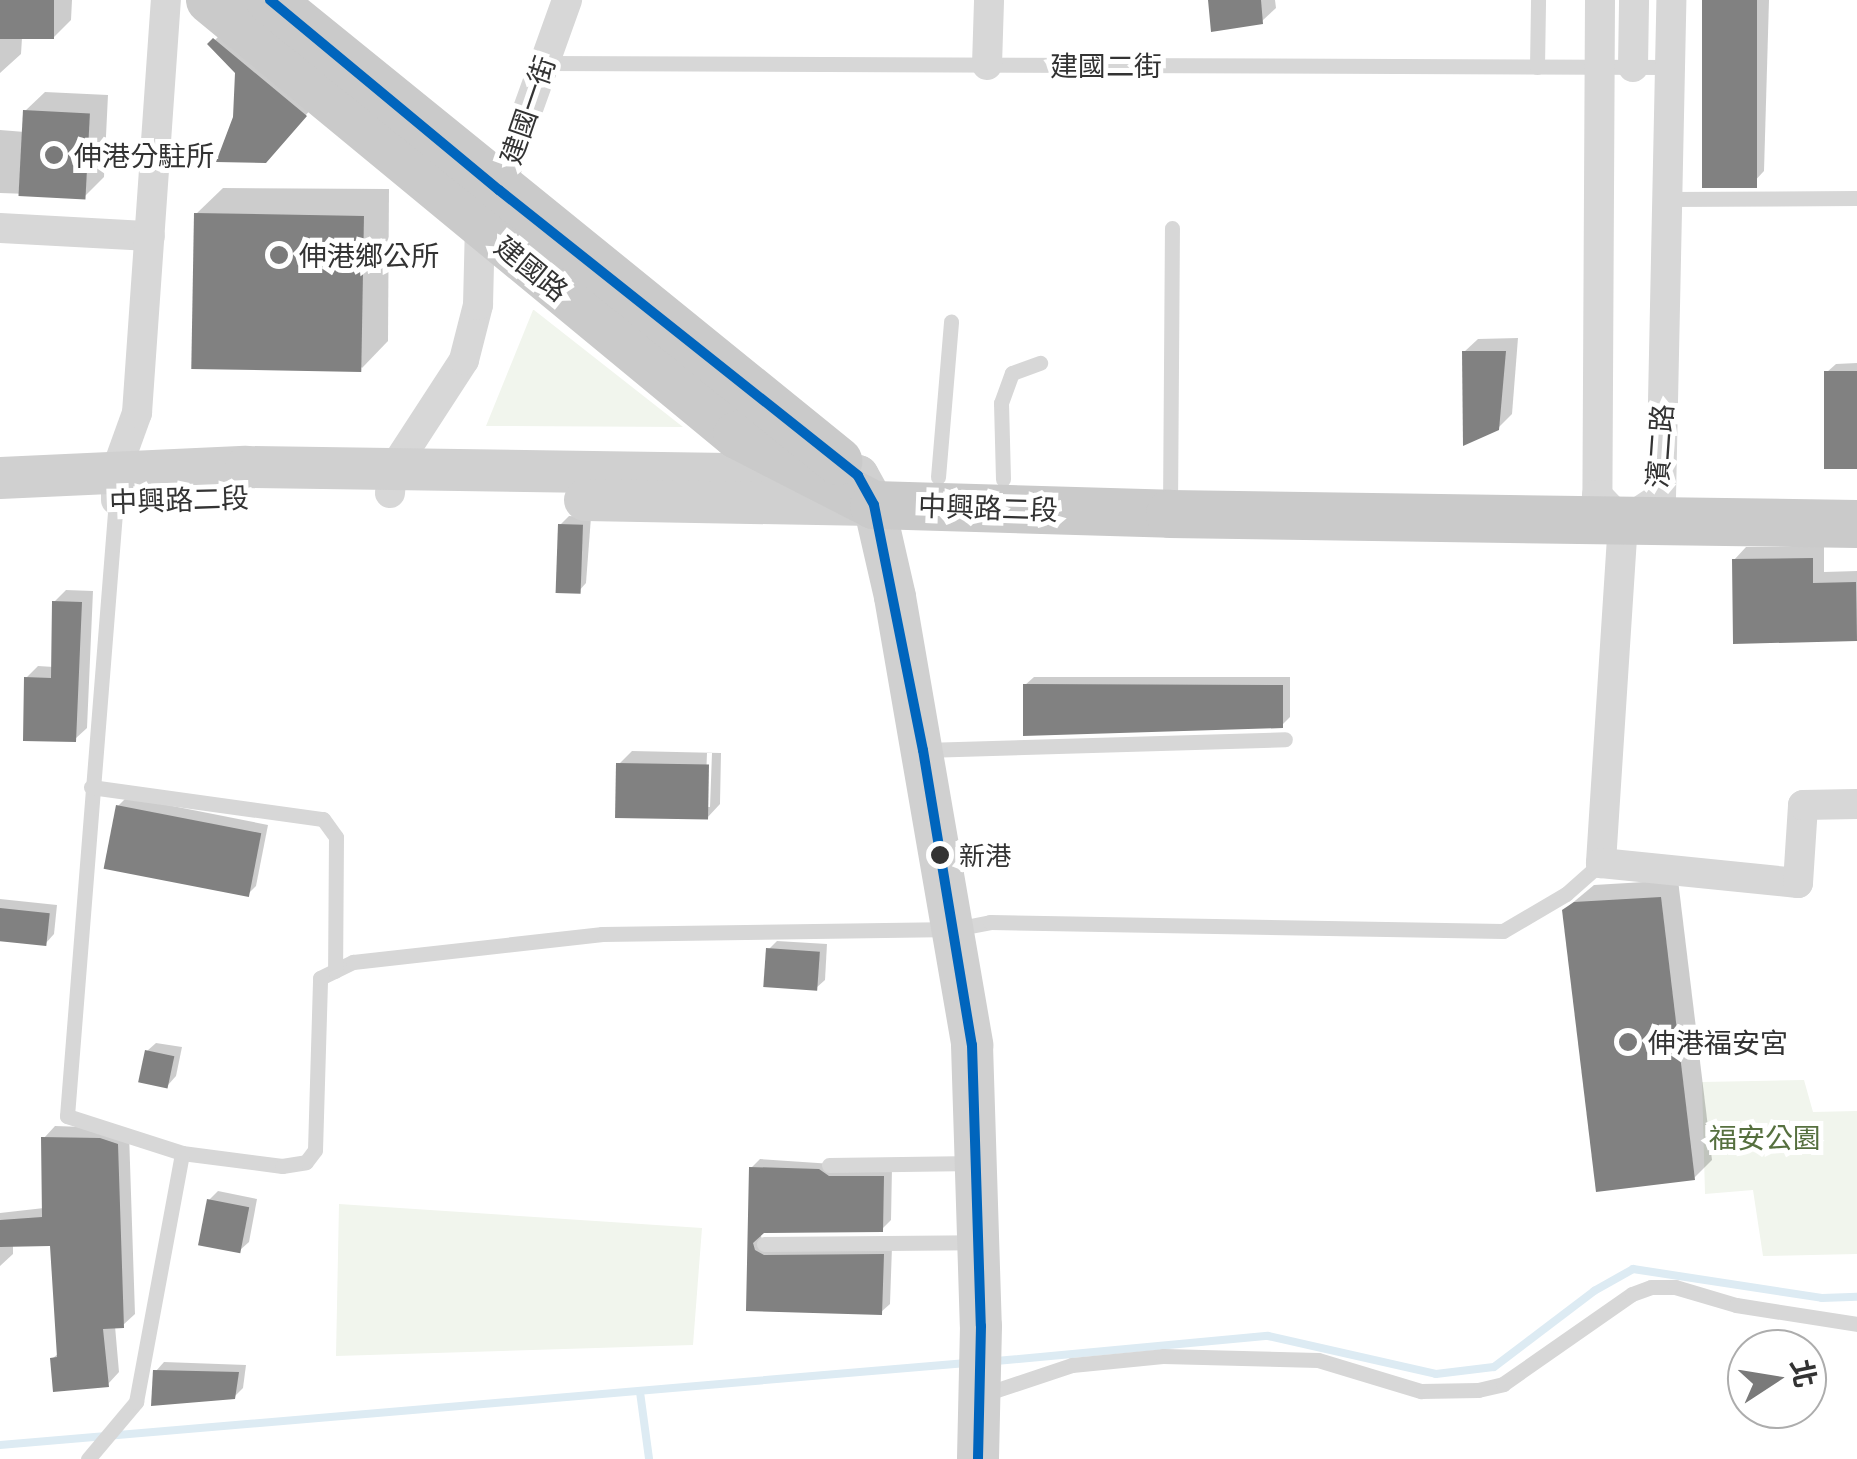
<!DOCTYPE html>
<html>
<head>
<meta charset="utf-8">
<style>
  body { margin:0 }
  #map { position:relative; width:1857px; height:1459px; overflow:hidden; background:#fff; font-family:Commissioner,"Noto Sans TC",sans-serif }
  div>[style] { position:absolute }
  .green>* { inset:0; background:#f1f5ed }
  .shadow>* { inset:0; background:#0003 }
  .stream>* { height:8px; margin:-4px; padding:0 4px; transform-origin:4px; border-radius:4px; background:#ddebf3 }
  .building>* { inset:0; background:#818181; transform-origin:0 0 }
  .lane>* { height:15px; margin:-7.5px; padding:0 7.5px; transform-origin:7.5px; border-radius:7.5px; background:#d7d7d7 }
  .street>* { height:30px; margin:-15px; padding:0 15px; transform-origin:15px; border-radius:15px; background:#d7d7d7 }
  .secondary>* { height:42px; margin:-21px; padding:0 21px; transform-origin:21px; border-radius:21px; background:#d0d0d0 }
  .primary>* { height:48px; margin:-24px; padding:0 24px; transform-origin:24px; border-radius:24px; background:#cacaca }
  .bus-1>* { height:10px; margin:-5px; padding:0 5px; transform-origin:5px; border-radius:5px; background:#0065bd }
  .dots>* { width:28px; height:28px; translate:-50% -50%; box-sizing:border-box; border:5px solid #fff; border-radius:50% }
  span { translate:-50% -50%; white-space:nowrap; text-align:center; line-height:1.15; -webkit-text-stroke:10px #fff; paint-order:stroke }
  .bus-label { font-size:26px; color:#333 }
  .left { translate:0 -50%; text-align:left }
  .street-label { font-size:28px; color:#333 }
  .poi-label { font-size:28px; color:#333 }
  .park-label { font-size:28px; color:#56703f }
  .north { position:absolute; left:1727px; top:1329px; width:100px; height:100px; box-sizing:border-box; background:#fff; border:2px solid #adadad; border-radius:50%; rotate:78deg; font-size:28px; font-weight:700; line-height:40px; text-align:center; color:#333 }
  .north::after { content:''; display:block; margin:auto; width:35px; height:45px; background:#7a7a7a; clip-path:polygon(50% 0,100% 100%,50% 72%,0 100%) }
</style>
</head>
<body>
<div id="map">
  <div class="green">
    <div style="clip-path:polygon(533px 310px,534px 310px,683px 427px,486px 426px)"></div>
    <div style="clip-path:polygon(1804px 1080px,1813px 1112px,1857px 1111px,1857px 1254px,1763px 1256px,1753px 1190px,1705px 1194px,1702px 1082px)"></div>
    <div style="clip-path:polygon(339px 1204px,702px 1228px,693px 1345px,336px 1356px)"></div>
  </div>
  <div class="shadow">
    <div style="clip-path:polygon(0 0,72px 0,71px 20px,52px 39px,22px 38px,21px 54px,0 73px)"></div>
    <div style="clip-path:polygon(1210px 0,1275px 0,1276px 8px,1262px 21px)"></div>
    <div style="clip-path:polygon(1705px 0,1769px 0,1764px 171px,1751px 185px)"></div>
    <div style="clip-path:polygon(228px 27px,318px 101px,279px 146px,236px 117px,237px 72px,211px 44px)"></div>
    <div style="clip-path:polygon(45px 92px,108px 95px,104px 177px,85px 196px,0 193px,0 130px,25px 132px,25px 111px)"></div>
    <div style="clip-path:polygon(223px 188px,389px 189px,388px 341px,362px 368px,196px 214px)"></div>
    <div style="clip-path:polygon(1518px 338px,1512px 414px,1498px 428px,1464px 352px,1478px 339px)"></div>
    <div style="clip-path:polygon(1857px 363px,1857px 466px,1827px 372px,1836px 364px)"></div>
    <div style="clip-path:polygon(569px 516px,591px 517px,586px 583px,578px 592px,560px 525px)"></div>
    <div style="clip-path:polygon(1746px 547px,1824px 547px,1824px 572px,1857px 571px,1857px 638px,1734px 560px)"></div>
    <div style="clip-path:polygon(66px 590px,93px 591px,87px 728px,75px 739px,26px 678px,38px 666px,54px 667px,54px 602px)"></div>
    <div style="clip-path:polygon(1034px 677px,1290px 677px,1290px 717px,1282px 725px,1025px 685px)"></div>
    <div style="clip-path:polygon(evenodd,632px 751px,721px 753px,720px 804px,707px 818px,619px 764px,632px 751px,707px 753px,712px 753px,710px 807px,705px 807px,707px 753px)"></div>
    <div style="clip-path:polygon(127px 797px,268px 825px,256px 886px,247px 895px,118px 806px)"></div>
    <div style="clip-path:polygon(1678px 880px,1712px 1160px,1694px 1178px,1564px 910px,1594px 885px)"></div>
    <div style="clip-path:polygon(0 899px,57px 905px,54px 934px,46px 943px,0 938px)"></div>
    <div style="clip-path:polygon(777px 941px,827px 944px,825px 980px,816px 988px,769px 949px)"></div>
    <div style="clip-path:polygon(156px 1043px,182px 1047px,176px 1076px,168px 1085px,147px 1051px)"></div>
    <div style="clip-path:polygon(55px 1126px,112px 1128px,129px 1133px,135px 1314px,123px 1325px,115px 1326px,119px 1372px,108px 1384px,52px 1359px,60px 1352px,52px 1244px,13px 1244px,13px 1254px,0 1266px,0 1213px,44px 1208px,44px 1138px)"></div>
    <div style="clip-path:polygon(760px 1159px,892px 1168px,891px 1220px,882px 1229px,760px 1233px,763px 1242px,892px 1247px,890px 1304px,881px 1312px,749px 1309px,751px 1168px)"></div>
    <div style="clip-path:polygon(218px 1191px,257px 1199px,249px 1242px,240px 1250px,209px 1200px)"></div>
    <div style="clip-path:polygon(164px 1362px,246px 1365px,243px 1388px,234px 1397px,156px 1371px)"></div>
  </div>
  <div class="stream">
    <div style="left:996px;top:1361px;width:273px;rotate:-5.3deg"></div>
    <div style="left:1268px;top:1336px;width:172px;rotate:12.7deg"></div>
    <div style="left:1436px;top:1374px;width:58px;rotate:-6.9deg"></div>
    <div style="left:1494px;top:1367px;width:126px;rotate:-37.2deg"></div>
    <div style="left:1594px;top:1291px;width:45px;rotate:-29.4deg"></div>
    <div style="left:1633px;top:1269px;width:191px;rotate:8.7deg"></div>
    <div style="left:1822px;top:1298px;width:35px;rotate:-2deg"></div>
    <div style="left:640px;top:1392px;width:68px;rotate:82.3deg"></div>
    <div style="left:0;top:1445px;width:970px;rotate:-4.85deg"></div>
  </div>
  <div class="building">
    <div style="left:0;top:0;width:54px;height:39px"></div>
    <div style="clip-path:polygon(1208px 0,1261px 0,1263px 24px,1211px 32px)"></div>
    <div style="left:1702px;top:0;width:55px;height:188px"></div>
    <div style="clip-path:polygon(213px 38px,307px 116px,266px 163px,216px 162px,233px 117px,235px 73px,207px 44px)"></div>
    <div style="left:23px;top:110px;width:67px;height:86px;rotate:3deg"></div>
    <div style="left:194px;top:213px;width:170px;height:156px;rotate:1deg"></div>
    <div style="clip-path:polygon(1462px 351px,1506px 351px,1499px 430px,1463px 446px)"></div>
    <div style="left:1857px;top:371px;width:98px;height:33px;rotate:90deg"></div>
    <div style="left:558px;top:524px;width:25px;height:69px;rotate:2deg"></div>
    <div style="clip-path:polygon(1813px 558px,1813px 583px,1856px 582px,1857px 641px,1733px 644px,1732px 559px)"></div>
    <div style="clip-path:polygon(52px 601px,82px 602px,76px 742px,23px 741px,24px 677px,51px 678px)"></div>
    <div style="clip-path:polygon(1023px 684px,1283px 685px,1283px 728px,1023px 736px)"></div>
    <div style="left:616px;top:763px;width:93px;height:55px;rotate:1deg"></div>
    <div style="left:116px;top:805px;width:148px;height:65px;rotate:11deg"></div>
    <div style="clip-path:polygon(1661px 897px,1695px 1180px,1596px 1192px,1562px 910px,1574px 902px)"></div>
    <div style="left:0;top:908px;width:50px;height:33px;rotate:6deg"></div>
    <div style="left:766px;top:948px;width:54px;height:39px;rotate:4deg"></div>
    <div style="left:145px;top:1050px;width:30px;height:33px;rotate:12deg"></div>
    <div style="clip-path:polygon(41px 1137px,100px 1138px,118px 1144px,124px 1328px,103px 1329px,109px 1387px,53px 1392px,50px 1358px,57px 1357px,50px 1246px,0 1247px,0 1220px,42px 1217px)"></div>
    <div style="clip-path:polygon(749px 1167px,819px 1169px,829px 1176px,884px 1176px,883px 1232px,764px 1233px,753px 1243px,755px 1250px,764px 1255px,884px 1254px,882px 1315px,746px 1311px)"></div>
    <div style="left:207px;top:1199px;width:43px;height:47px;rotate:11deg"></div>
    <div style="clip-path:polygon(153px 1370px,239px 1372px,235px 1399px,151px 1406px)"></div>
  </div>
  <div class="lane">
    <div style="left:543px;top:63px;width:1127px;rotate:0.2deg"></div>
    <div style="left:1537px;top:67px;width:67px;rotate:-89.1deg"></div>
    <div style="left:1667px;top:199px;width:190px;rotate:-0.3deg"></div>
    <div style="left:938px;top:477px;width:156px;rotate:-85.2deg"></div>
    <div style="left:1003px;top:479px;width:76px;rotate:-91.5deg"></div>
    <div style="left:1001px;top:403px;width:32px;rotate:-70deg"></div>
    <div style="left:1012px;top:373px;width:30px;rotate:-20deg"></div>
    <div style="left:116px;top:500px;width:618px;rotate:94.55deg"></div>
    <div style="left:67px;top:1116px;width:121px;rotate:17.8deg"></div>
    <div style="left:182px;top:1153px;width:101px;rotate:7.4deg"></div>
    <div style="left:282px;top:1166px;width:24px;rotate:-9deg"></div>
    <div style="left:306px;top:1162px;width:15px;rotate:-53deg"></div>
    <div style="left:315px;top:1150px;width:172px;rotate:-88.3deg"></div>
    <div style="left:320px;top:978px;width:37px;rotate:-26deg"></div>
    <div style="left:353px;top:962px;width:251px;rotate:-6.4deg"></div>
    <div style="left:602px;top:934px;width:353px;rotate:-0.8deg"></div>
    <div style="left:955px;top:929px;width:36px;rotate:-11deg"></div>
    <div style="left:990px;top:922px;width:513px;rotate:1.01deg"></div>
    <div style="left:1503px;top:931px;width:73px;rotate:-30.4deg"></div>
    <div style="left:1566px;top:894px;width:47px;rotate:-41.5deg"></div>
    <div style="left:1170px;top:509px;width:281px;rotate:-89.6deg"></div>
    <div style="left:924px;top:750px;width:361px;rotate:-1.7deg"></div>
    <div style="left:91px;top:787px;width:234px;rotate:7.9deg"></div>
    <div style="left:323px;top:819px;width:22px;rotate:54deg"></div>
    <div style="left:336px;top:837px;width:134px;rotate:90.4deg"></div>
    <div style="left:829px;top:1165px;width:146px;rotate:-0.8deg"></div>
    <div style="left:764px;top:1244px;width:211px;rotate:-0.5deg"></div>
    <div style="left:985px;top:1394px;width:92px;rotate:-18.4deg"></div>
    <div style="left:1072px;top:1365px;width:91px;rotate:-5.6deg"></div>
    <div style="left:1163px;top:1356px;width:155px;rotate:1.5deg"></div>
    <div style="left:1318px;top:1360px;width:108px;rotate:16.8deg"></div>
    <div style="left:1421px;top:1391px;width:57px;rotate:-1deg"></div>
    <div style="left:1478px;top:1390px;width:26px;rotate:-13deg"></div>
    <div style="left:1503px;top:1384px;width:157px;rotate:-34.9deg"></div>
    <div style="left:1632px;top:1294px;width:20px;rotate:-20deg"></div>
    <div style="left:1651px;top:1287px;width:24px"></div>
    <div style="left:1675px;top:1287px;width:64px;rotate:16.4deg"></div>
    <div style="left:1736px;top:1305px;width:122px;rotate:8.9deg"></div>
    <div style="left:88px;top:1459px;width:75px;rotate:-49.9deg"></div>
    <div style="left:136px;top:1402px;width:253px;rotate:-79.5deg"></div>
  </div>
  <div class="street">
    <div style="left:1600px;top:0;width:495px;rotate:90.3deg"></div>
    <div style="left:1597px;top:495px;width:37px;rotate:46deg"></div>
    <div style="left:987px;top:65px;width:65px;rotate:-88.2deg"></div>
    <div style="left:1633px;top:67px;width:67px;rotate:-89.1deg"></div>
    <div style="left:0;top:228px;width:150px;rotate:3.1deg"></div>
    <div style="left:390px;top:493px;width:22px;rotate:-85deg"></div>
    <div style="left:392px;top:471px;width:132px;rotate:-57deg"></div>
    <div style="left:464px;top:360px;width:57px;rotate:-75.7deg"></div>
    <div style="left:478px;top:305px;width:80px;rotate:-88.6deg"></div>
    <div style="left:480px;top:225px;width:40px;rotate:-62deg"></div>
    <div style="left:499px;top:190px;width:202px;rotate:-70.3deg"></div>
    <div style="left:116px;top:500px;width:29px;rotate:-90deg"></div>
    <div style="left:116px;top:471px;width:62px;rotate:-70.1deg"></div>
    <div style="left:137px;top:413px;width:414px;rotate:-86deg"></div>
    <div style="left:1625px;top:521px;width:43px;rotate:-33.7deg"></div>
    <div style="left:1661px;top:497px;width:497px;rotate:-88.8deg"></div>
    <div style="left:1623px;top:522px;width:342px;rotate:93.7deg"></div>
    <div style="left:1601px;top:863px;width:198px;rotate:5.8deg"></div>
    <div style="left:1798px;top:883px;width:78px;rotate:-86.3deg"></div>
    <div style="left:1803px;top:805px;width:54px;rotate:-1.1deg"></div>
  </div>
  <div class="secondary">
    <div style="left:0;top:478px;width:246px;rotate:-2.6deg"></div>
    <div style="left:246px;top:467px;width:612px;rotate:0.84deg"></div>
    <div style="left:858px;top:476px;width:33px;rotate:61deg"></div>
    <div style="left:874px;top:505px;width:94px;rotate:77.1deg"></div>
    <div style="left:895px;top:597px;width:455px;rotate:80.2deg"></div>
    <div style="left:972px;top:1045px;width:281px;rotate:88.2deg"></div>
    <div style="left:981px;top:1326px;width:133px;rotate:91.3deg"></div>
    <div style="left:585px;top:500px;width:274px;rotate:1deg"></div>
  </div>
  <div class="primary">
    <div style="left:210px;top:0;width:683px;rotate:39.54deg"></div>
    <div style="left:737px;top:435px;width:154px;rotate:27.1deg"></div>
    <div style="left:874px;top:505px;width:296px;rotate:1.7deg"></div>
    <div style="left:1170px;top:514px;width:687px;rotate:0.83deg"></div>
    <div style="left:270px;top:0;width:732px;rotate:39.06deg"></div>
  </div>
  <div class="bus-1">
    <div style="left:270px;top:0;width:298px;rotate:39.7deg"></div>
    <div style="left:499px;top:190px;width:459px;rotate:38.5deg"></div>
    <div style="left:858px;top:476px;width:33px;rotate:61deg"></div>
    <div style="left:874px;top:505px;width:250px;rotate:78.7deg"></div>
    <div style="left:923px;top:750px;width:299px;rotate:80.6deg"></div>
    <div style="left:972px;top:1045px;width:281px;rotate:88.2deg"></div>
    <div style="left:981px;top:1326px;width:133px;rotate:91.3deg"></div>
  </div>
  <div class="dots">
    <div style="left:54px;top:155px;background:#7a7a7a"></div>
    <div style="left:279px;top:255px;background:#7a7a7a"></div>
    <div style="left:940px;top:855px;background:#333"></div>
    <div style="left:1628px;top:1042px;background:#7a7a7a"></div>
  </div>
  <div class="bus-label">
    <span class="left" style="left:959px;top:855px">新港</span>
  </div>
  <div class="street-label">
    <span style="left:1106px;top:65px">建國二街</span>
    <span style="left:527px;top:110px;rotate:-71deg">建國一街</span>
    <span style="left:532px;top:268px;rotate:39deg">建國路</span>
    <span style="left:1659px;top:446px;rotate:-86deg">濱二路</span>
    <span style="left:179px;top:499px;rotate:-2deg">中興路二段</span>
    <span style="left:988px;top:507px;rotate:2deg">中興路二段</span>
  </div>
  <div class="poi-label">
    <span class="left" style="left:74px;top:155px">伸港分駐所</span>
    <span class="left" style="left:299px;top:255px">伸港鄉公所</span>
    <span class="left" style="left:1648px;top:1042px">伸港福安宮</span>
  </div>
  <div class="park-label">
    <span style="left:1765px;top:1137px">福安公園</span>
  </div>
  <div class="north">北</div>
</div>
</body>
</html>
